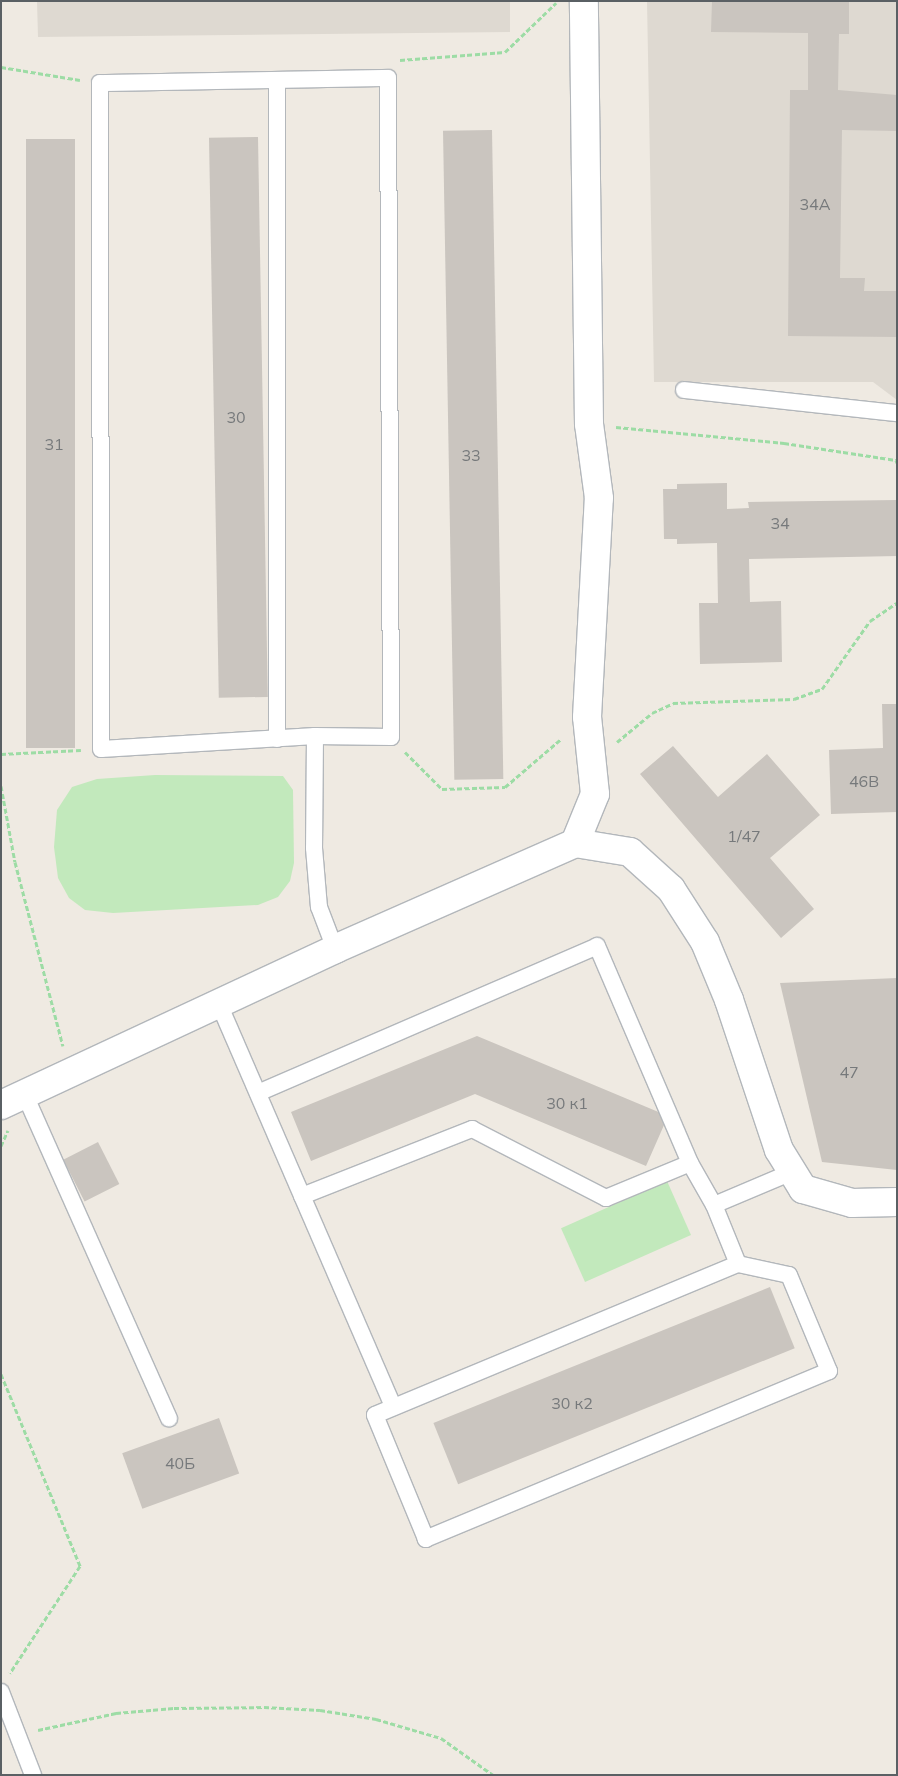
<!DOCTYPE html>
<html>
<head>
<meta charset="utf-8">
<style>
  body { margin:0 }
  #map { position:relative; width:898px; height:1776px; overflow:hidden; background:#efeae2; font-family:Mulish,sans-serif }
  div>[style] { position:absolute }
  .education>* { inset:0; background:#ded9d1 }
  .green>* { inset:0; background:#c2e9bc; transform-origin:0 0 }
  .building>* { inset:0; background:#cac5bf; transform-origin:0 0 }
  .path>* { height:3px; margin-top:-1.5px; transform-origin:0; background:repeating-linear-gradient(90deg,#9ddca5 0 5px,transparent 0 7.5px) }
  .roads { filter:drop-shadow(1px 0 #b3b7bb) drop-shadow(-1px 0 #b3b7bb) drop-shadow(0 1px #b3b7bb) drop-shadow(0 -1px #b3b7bb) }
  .lane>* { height:16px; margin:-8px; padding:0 8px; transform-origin:8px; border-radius:8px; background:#fff }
  .street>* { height:28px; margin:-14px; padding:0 14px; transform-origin:14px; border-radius:14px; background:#fff }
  span { translate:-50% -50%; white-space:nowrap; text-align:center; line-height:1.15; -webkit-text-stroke:4px #fff; paint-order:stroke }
  .number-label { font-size:16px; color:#76797b }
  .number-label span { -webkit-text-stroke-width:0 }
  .frame { position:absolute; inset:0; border:2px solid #5a6064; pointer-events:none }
</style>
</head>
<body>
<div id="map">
  <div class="education">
    <div style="clip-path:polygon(37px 1px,510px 1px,510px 32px,38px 37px)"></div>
    <div style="clip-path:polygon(647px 1px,897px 1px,897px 400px,873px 382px,654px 382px)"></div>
  </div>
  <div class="green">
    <div style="clip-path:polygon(155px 775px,283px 776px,293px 790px,294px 863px,290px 881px,278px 897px,258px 905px,113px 913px,85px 910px,69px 898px,58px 878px,54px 847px,57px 810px,72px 787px,97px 779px)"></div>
    <div style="left:667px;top:1181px;width:59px;height:116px;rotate:66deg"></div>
  </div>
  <div class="building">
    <div style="clip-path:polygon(712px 1px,849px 1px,849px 34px,839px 34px,838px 90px,897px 95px,897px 131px,842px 130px,840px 278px,865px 278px,864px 291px,897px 291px,897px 337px,788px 336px,790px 90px,808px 90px,808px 33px,711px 32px)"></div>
    <div style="left:492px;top:130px;width:649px;height:49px;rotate:89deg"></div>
    <div style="left:258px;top:137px;width:560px;height:49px;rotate:89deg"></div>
    <div style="left:26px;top:139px;width:49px;height:609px"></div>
    <div style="clip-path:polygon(727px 483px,727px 509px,749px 508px,748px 502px,897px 500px,897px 556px,749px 559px,750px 602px,781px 601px,782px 662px,700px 664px,699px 603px,718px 603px,717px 543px,677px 544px,677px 539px,664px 539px,663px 489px,677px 489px,677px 484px)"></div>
    <div style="clip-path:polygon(882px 704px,897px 704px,897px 812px,831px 814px,829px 750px,883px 748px)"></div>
    <div style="clip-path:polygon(673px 746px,718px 797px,767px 754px,820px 815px,770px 858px,814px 909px,781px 938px,640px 774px)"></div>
    <div style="clip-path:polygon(897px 978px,897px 1170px,822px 1162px,780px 983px)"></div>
    <div style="clip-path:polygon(477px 1036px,668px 1116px,646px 1166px,475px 1094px,311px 1161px,291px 1112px)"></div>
    <div style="left:98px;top:1142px;width:47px;height:39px;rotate:63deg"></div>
    <div style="left:770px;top:1287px;width:66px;height:363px;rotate:68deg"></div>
    <div style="left:219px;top:1418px;width:59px;height:103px;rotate:70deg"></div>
  </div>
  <div class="path">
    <div style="left:400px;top:60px;width:105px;rotate:-4.4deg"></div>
    <div style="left:505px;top:52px;width:71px;rotate:-43.9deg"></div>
    <div style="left:1px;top:67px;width:80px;rotate:9.3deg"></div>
    <div style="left:616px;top:427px;width:169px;rotate:5.4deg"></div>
    <div style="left:784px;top:443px;width:113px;rotate:8.6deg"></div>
    <div style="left:896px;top:460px;width:3px;rotate:72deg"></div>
    <div style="left:617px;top:742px;width:45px;rotate:-39.6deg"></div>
    <div style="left:652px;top:713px;width:23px;rotate:-25deg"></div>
    <div style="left:673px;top:703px;width:121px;rotate:-1.9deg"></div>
    <div style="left:794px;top:699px;width:30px;rotate:-20deg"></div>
    <div style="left:822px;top:689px;width:83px;rotate:-54.8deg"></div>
    <div style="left:870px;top:621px;width:32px;rotate:-34deg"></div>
    <div style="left:405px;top:752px;width:52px;rotate:45deg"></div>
    <div style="left:442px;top:789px;width:63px;rotate:-1.8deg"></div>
    <div style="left:505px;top:787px;width:74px;rotate:-40.6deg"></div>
    <div style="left:1px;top:754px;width:80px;rotate:-2.9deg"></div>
    <div style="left:1px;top:786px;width:77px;rotate:79.6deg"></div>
    <div style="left:15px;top:862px;width:190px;rotate:75.4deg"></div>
    <div style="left:1px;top:1146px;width:17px;rotate:-66deg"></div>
    <div style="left:1px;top:1374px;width:208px;rotate:67.6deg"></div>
    <div style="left:80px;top:1566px;width:128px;rotate:123.2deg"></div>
    <div style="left:38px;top:1730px;width:80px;rotate:-12.3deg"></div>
    <div style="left:116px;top:1713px;width:58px;rotate:-4.9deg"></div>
    <div style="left:174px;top:1708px;width:90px;rotate:-0.6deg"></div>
    <div style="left:264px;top:1707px;width:56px;rotate:3.1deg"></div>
    <div style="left:320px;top:1710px;width:57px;rotate:9.1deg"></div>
    <div style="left:376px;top:1719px;width:68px;rotate:16.3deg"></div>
    <div style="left:441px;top:1738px;width:64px;rotate:35.4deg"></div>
  </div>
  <div class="roads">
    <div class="lane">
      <div style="left:388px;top:78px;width:659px;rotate:89.74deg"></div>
      <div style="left:391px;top:737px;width:76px;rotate:-179.2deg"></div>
      <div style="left:315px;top:736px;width:214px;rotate:176.5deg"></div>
      <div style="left:101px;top:749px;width:666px;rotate:-90.09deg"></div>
      <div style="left:100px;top:83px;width:288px;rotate:-1deg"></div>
      <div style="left:277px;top:80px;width:659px;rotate:90deg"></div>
      <div style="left:684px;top:390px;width:214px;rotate:6.2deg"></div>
      <div style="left:315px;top:736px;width:112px;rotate:90.5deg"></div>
      <div style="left:314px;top:848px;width:59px;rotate:85.2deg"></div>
      <div style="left:319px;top:907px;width:45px;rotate:69.1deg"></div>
      <div style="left:219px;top:1004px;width:439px;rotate:66.6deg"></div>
      <div style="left:258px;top:1093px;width:369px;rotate:-23.4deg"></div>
      <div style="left:597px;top:946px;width:236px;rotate:66.8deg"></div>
      <div style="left:25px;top:1095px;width:354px;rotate:66deg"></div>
      <div style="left:302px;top:1196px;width:183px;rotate:-21.5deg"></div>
      <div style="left:472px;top:1129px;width:151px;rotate:27.2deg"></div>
      <div style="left:606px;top:1198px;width:91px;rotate:-22.6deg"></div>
      <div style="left:690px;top:1163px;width:48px;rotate:60.3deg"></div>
      <div style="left:738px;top:1264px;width:52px;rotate:12.2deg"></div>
      <div style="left:789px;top:1275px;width:104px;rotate:67.4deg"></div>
      <div style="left:829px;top:1371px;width:437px;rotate:157.4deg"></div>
      <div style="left:426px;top:1539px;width:134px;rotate:-112.4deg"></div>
      <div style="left:375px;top:1415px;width:393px;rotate:-22.6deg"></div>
      <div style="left:738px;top:1264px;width:64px;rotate:-112.1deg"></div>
      <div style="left:714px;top:1205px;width:85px;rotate:-22.9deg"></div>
      <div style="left:1px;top:1692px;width:89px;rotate:68.9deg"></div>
    </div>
    <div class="street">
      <div style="left:575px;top:843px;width:56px;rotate:9.3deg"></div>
      <div style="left:630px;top:852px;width:55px;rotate:42.1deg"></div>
      <div style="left:671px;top:889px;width:63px;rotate:57.3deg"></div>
      <div style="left:705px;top:942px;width:63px;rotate:67.5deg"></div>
      <div style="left:729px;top:1000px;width:158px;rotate:71.6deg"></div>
      <div style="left:779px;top:1150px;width:46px;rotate:58.4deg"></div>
      <div style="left:803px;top:1189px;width:51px;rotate:15.9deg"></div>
      <div style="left:852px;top:1203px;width:45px;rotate:-1.3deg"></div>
      <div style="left:1px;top:1105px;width:369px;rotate:-25deg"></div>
      <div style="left:335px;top:949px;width:262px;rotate:-23.8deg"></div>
      <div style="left:575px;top:843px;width:53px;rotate:-67.8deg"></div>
      <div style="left:595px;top:794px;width:77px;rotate:-95.9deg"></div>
      <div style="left:587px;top:717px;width:219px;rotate:-86.9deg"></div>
      <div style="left:599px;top:498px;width:75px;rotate:-97.7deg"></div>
      <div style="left:589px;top:424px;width:423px;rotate:-90.7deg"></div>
    </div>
  </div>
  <div class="number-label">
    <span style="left:815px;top:204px">34А</span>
    <span style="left:236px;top:417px">30</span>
    <span style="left:54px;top:444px">31</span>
    <span style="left:471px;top:455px">33</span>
    <span style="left:780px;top:523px">34</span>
    <span style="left:864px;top:781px">46В</span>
    <span style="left:744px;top:836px">1/47</span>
    <span style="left:849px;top:1072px">47</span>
    <span style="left:567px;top:1103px">30 к1</span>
    <span style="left:572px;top:1403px">30 к2</span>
    <span style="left:180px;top:1463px">40Б</span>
  </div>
  <div class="frame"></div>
</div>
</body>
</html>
